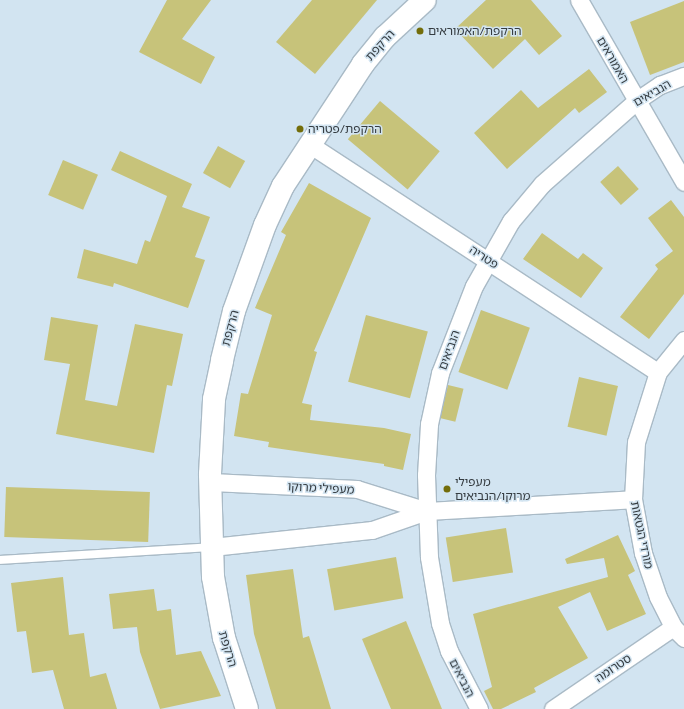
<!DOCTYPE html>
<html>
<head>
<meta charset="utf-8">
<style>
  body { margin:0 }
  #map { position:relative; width:684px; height:709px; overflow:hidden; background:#d2e4f1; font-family:Commissioner,"Noto Sans Hebrew",sans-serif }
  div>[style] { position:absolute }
  .building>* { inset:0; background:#c7c37a; transform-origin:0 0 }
  .roads { filter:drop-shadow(1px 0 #a9bac6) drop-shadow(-1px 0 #a9bac6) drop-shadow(0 1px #a9bac6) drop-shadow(0 -1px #a9bac6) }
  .lane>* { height:8px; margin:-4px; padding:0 4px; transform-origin:4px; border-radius:4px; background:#fff }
  .street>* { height:17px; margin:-8.5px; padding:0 8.5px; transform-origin:8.5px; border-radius:8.5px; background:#fff }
  .secondary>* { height:22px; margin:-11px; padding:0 11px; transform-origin:11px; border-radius:11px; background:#fff }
  .dots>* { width:11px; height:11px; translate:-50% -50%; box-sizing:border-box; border:2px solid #d2e4f1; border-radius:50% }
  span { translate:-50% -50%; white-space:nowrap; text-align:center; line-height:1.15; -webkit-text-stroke:3px #d2e4f1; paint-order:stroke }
  .poi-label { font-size:12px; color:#353c41 }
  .left { translate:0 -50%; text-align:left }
  .street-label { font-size:12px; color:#353c41 }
</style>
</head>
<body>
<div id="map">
  <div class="building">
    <div style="clip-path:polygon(167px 0,211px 0,182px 39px,215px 57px,201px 84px,139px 52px)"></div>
    <div style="clip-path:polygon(312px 0,377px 0,315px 74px,276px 42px)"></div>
    <div style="clip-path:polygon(486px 0,531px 0,562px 36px,539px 55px,525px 39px,493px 69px,455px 29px)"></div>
    <div style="clip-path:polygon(684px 1px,684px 62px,650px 75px,630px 22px)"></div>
    <div style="clip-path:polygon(589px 69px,607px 92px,579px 113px,575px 108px,507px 169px,474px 133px,521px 90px,538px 108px)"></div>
    <div style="left:380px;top:101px;width:78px;height:50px;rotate:40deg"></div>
    <div style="left:218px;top:146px;width:31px;height:31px;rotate:29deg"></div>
    <div style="clip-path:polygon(120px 151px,192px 184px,182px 207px,210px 217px,195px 257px,205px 260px,188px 308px,114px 283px,113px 287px,77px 278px,84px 249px,137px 264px,145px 240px,150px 242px,167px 196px,111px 170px)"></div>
    <div style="left:63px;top:160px;width:38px;height:38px;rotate:23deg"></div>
    <div style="left:618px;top:166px;width:31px;height:24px;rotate:48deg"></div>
    <div style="clip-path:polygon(309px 183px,371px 218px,314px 351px,317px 352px,302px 403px,312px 405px,310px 420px,384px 428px,411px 434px,403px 470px,384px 466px,384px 464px,268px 447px,269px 442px,234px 436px,241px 393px,248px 394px,272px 315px,255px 308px,286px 235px,281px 232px)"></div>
    <div style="clip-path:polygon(671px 200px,684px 217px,684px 294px,649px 339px,620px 317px,658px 269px,655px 265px,673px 251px,648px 218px)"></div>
    <div style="clip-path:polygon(542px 233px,578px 259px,583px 253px,603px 268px,581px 298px,523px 259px)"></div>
    <div style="left:481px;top:310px;width:52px;height:66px;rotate:20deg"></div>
    <div style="left:366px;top:315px;width:64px;height:69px;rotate:15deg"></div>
    <div style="clip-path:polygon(51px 317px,98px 325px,85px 400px,117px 406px,135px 324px,183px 334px,172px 386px,167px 385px,154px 453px,56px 434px,70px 364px,44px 360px)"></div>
    <div style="left:579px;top:377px;width:40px;height:51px;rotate:13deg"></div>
    <div style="left:448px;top:385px;width:16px;height:34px;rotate:14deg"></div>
    <div style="left:6px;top:487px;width:144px;height:50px;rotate:2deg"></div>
    <div style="left:506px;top:528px;width:45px;height:61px;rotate:81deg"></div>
    <div style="clip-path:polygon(618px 535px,635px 571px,628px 575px,646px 614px,607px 631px,590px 592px,558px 607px,588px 658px,534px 688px,536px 692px,501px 709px,493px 709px,484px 691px,492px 687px,473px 614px,608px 577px,604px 558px,567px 564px,565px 559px)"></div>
    <div style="left:396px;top:557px;width:42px;height:70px;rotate:80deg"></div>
    <div style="clip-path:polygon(293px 569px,303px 638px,309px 636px,331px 709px,276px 709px,254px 634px,246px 575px)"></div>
    <div style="clip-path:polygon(63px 577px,69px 635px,84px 633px,90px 677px,106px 673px,117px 709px,64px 709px,53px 670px,32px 673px,26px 631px,17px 632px,11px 583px)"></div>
    <div style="clip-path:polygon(154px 589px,157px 611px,171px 609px,176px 655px,201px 651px,221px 696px,160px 709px,140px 652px,137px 627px,113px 629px,109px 594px)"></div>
    <div style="clip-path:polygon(406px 621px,442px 709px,391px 709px,362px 639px)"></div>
  </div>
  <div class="roads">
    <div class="lane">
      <div style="left:0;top:560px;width:211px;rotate:-3.5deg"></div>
    </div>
    <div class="street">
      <div style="left:579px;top:0;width:210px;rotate:60deg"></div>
      <div style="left:309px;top:144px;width:417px;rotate:33.2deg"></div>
      <div style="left:684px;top:340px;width:41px;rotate:129.1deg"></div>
      <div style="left:658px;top:372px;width:73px;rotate:107.4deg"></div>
      <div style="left:636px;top:442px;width:57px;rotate:93deg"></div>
      <div style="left:633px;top:499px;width:55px;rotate:79.5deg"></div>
      <div style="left:643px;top:553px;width:46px;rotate:71.2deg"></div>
      <div style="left:658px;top:597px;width:34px;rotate:63deg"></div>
      <div style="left:673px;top:627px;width:16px;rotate:45deg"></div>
      <div style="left:211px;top:482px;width:146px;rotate:2.7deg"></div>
      <div style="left:357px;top:489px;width:73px;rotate:17.4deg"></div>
      <div style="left:212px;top:547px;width:161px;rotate:-6.1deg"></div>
      <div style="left:372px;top:530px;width:58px;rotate:-19.1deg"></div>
      <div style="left:427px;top:511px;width:206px;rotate:-3.3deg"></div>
      <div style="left:479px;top:709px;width:65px;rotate:-117.3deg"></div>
      <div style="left:449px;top:651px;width:29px;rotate:-108deg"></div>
      <div style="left:440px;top:623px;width:67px;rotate:-99.5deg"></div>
      <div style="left:429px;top:557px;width:82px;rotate:-92.1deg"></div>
      <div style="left:426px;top:475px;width:51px;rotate:-86.6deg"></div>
      <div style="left:429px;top:424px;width:52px;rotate:-77.8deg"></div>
      <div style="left:440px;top:373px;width:93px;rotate:-68.7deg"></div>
      <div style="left:474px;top:286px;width:75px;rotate:-60.4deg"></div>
      <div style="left:511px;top:221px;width:48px;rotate:-50deg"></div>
      <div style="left:542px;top:184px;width:125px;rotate:-41.4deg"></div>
      <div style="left:636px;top:101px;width:29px;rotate:-34deg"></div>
      <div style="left:660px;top:85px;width:26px;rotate:-21deg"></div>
      <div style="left:553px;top:709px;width:145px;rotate:-34.3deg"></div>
    </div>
    <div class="secondary">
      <div style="left:247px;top:709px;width:75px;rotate:-107.9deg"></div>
      <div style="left:224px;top:638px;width:62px;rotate:-100.2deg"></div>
      <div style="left:213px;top:577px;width:103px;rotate:-91.7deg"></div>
      <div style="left:210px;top:474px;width:75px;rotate:-86.9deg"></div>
      <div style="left:214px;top:399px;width:40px;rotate:-78deg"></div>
      <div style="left:222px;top:360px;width:50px;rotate:-76.2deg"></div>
      <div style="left:234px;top:311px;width:91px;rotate:-70.2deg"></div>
      <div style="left:265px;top:225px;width:43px;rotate:-65.2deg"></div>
      <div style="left:283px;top:186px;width:146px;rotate:-56.7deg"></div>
      <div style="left:363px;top:64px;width:35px;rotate:-51deg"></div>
      <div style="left:385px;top:37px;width:54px;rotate:-42.8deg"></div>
    </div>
  </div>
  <div class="dots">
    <div style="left:420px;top:31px;background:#736d0a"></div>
    <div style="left:300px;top:129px;background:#736d0a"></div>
    <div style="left:447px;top:489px;background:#736d0a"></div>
  </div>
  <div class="poi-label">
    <span class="left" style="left:428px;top:31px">הרקפת/האמוראים</span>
    <span class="left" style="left:308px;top:129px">הרקפת/פטריה</span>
    <span class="left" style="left:455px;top:489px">מעפילי<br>מרוקו/הנביאים</span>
  </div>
  <div class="street-label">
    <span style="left:380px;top:45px;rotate:-48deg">הרקפת</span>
    <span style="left:613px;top:60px;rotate:60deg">האמוראים</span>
    <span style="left:652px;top:93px;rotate:-30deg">הנביאים</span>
    <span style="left:484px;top:257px;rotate:33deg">פטריה</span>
    <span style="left:230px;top:328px;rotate:-75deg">הרקפת</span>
    <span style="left:449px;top:350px;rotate:-70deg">הנביאים</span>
    <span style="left:321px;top:488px;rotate:3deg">מעפילי מרוקו</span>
    <span style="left:642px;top:535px;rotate:78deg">מורדי הגטאות</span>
    <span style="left:228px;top:649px;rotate:73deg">הרקפת</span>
    <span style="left:613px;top:668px;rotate:-34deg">סטרומה</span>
    <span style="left:462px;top:678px;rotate:63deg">הנביאים</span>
  </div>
</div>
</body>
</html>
